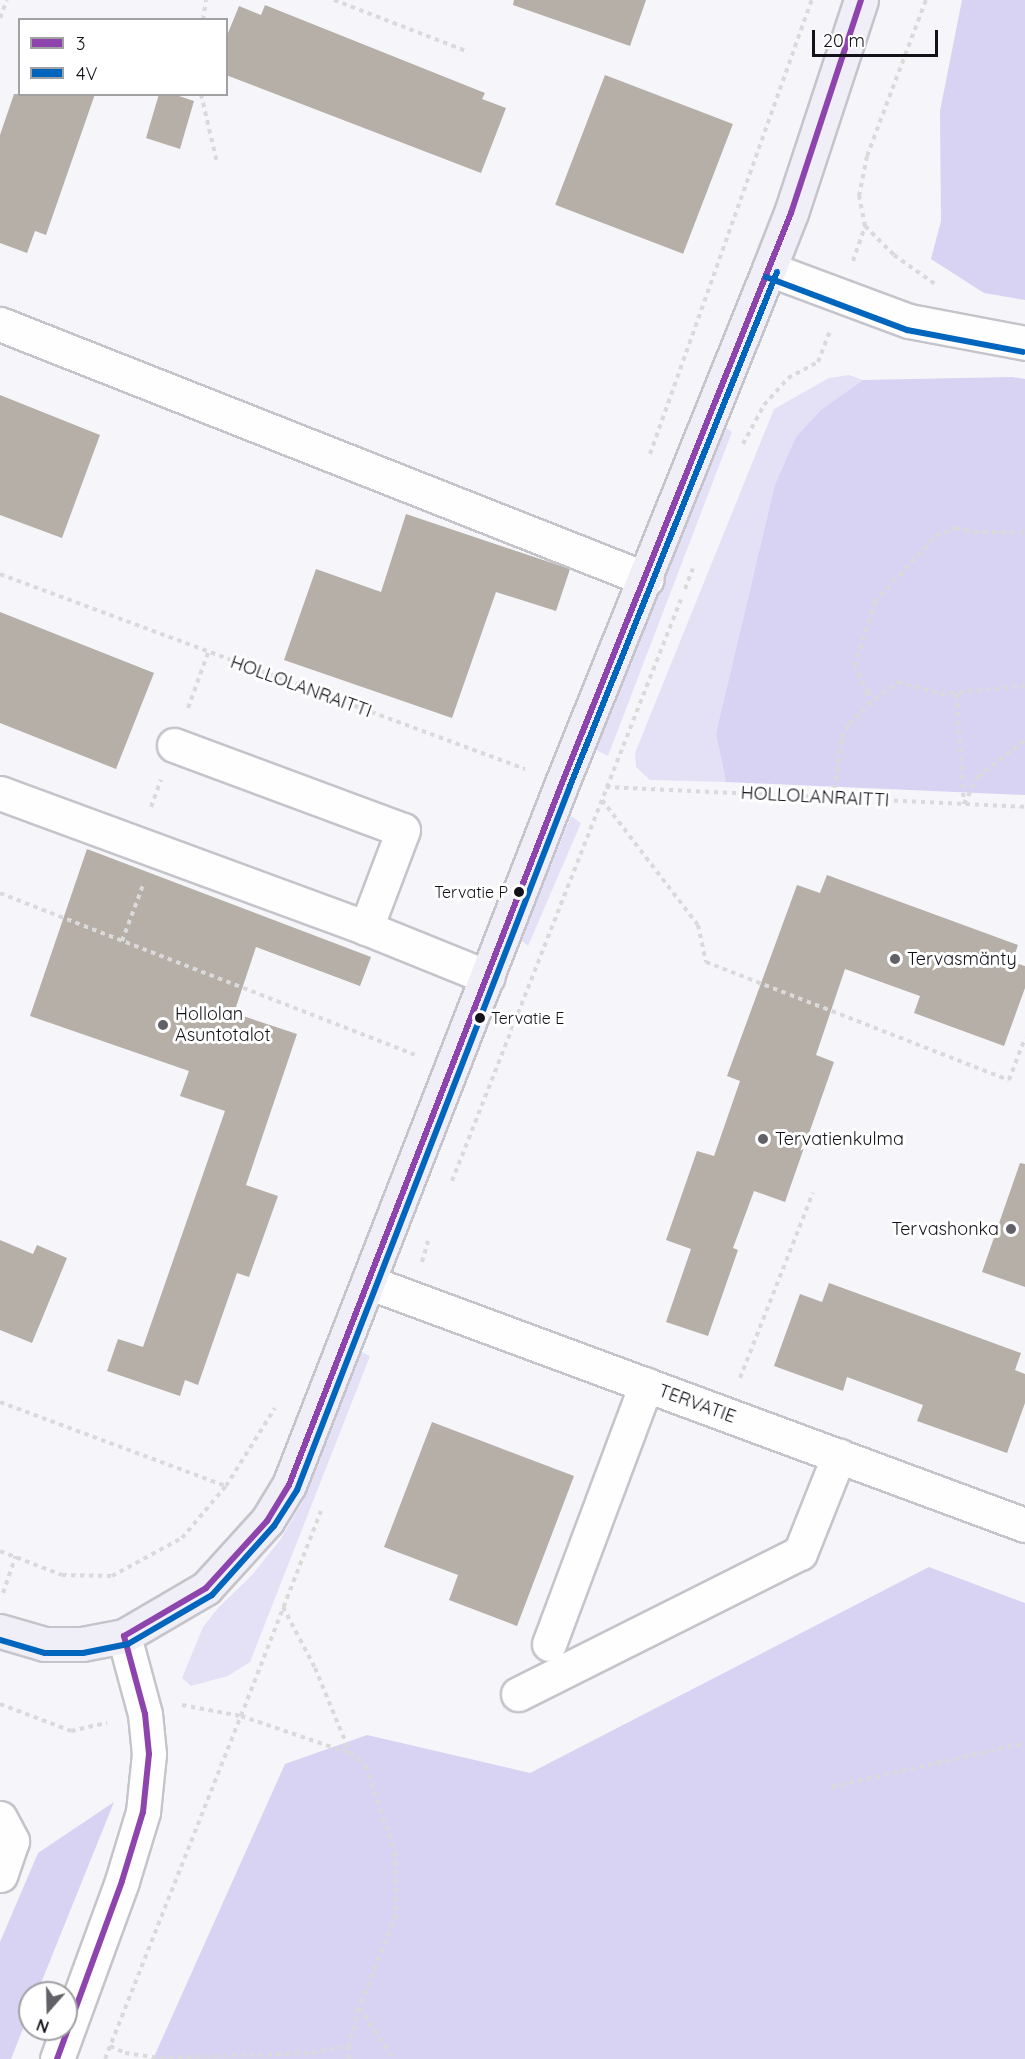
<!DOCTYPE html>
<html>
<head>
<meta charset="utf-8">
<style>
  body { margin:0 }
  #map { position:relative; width:1025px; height:2059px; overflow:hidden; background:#f5f5fa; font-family:Quicksand,sans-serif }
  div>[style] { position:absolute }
  .green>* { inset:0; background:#e4e1f7 }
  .forest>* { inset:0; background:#d8d2f3 }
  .building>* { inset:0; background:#b5afa8; transform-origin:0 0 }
  .path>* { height:4px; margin-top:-2px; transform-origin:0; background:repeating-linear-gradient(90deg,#dadadb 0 4.5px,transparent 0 9px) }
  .roads { filter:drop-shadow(2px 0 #c5c4cb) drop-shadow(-2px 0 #c5c4cb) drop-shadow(0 2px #c5c4cb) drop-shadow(0 -2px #c5c4cb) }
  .minor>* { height:33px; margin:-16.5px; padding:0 16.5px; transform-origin:16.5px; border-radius:16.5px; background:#fefefe }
  .major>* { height:33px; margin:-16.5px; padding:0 16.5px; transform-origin:16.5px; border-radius:16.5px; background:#f0eef6 }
  .bus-1>* { height:6px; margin:-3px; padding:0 3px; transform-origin:3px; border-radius:3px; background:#8e44ad }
  .bus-2>* { height:6px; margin:-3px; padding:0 3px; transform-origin:3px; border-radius:3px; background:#0065bd }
  .dots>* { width:16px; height:16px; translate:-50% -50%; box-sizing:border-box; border:3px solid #fff; border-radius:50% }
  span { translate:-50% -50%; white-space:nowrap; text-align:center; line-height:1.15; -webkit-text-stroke:6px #fff; paint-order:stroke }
  .bus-label { font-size:16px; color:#13121a }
  .right { translate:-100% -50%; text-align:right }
  .left { translate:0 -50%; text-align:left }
  .street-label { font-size:18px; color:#13121a }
  .poi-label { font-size:18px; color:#13121a }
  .legend { position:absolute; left:18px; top:18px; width:210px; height:78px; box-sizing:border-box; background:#fff; border:2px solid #a1a0a3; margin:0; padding:8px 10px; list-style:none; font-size:18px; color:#13121a }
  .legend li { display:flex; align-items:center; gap:12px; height:30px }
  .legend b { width:30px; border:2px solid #a1a0a3 }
  .north { position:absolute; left:18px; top:1981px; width:60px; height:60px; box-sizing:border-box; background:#fff; border:2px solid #a1a0a3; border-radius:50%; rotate:200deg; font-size:16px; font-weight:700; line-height:24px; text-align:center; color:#13121a }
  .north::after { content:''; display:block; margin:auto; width:21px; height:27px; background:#626168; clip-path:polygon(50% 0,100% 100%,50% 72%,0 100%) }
  .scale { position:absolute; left:812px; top:30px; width:126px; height:27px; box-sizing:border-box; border:3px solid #13121a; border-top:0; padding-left:8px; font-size:18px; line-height:21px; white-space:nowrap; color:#13121a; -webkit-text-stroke:4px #fff; paint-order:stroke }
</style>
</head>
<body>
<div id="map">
  <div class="green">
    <div style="clip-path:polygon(849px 375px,863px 380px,822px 409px,716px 734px,726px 782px,650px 780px,636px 767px,635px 753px,774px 409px,829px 378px)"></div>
    <div style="clip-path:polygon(725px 427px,732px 432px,608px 756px,596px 750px)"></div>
    <div style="clip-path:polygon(571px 816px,581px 823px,528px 946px,521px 940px)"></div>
    <div style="clip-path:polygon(361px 1352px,370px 1356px,250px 1662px,228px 1676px,191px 1686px,182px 1678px,203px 1627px,218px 1608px,252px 1575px,280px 1540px,303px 1501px)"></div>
  </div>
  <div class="forest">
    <div style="clip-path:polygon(962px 0,1025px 0,1025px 300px,984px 293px,931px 259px,941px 221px,940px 111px)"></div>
    <div style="clip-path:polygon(1012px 377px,1025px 379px,1025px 795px,726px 782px,716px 734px,775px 485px,796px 437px,822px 409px,863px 380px)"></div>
    <div style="clip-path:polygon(929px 1567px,1025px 1603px,1025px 2059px,153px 2059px,285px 1764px,367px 1735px,530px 1773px)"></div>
    <div style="clip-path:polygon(114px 1802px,37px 1993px,30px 1993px,30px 2011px,11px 2059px,0 2059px,0 1942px,38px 1853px)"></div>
  </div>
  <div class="building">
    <div style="clip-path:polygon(514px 0,646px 0,630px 46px,513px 5px)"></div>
    <div style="clip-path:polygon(265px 5px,485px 93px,482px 99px,506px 108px,481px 173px,226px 75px,226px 38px,239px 6px,261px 15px)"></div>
    <div style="left:605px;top:75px;width:137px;height:139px;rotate:21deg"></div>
    <div style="clip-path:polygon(14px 94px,95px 94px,46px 235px,35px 231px,27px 253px,0 243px,0 135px)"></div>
    <div style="clip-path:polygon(159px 94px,173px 94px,194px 101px,180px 149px,146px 138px)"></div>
    <div style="clip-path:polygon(0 395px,100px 435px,62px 538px,0 515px)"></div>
    <div style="clip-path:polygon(406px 514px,570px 569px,556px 611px,496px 592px,452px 718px,284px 660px,316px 569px,381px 592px)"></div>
    <div style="clip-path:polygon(0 612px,154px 673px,116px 769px,0 723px)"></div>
    <div style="clip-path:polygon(87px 849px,371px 957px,360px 986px,256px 947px,234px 1013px,297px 1034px,246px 1185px,278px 1196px,249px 1277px,237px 1273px,198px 1385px,185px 1380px,180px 1396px,107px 1371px,118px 1339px,143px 1347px,225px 1111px,180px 1096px,189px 1071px,30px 1016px)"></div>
    <div style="clip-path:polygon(827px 875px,1018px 945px,1012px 962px,1025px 966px,1025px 988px,1004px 1046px,914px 1013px,920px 996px,845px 969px,816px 1055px,834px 1062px,785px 1202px,754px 1191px,733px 1248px,738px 1250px,708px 1336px,666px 1322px,691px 1249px,666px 1240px,697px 1151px,714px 1156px,740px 1081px,727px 1076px,797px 885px,820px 893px)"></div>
    <div style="clip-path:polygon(1020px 1163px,1025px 1164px,1025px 1287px,982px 1272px)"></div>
    <div style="clip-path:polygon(0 1240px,33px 1254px,37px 1245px,67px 1258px,32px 1343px,0 1330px)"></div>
    <div style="clip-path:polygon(829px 1283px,1021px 1353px,1015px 1370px,1025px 1374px,1025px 1403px,1007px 1453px,917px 1421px,923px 1405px,847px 1377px,843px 1391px,774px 1366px,800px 1294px,822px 1302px)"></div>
    <div style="clip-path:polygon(432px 1422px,574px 1476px,517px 1626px,449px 1600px,458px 1575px,384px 1547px)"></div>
  </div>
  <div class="path">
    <div style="left:334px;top:0;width:142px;rotate:21.1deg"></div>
    <div style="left:0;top:18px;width:19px;rotate:-69deg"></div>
    <div style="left:203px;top:20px;width:20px;rotate:-81deg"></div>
    <div style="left:201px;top:94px;width:71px;rotate:76.9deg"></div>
    <div style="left:865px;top:226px;width:41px;rotate:45deg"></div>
    <div style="left:894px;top:255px;width:50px;rotate:35.3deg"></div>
    <div style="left:853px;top:261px;width:37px;rotate:-71deg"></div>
    <div style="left:865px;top:226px;width:31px;rotate:-101deg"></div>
    <div style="left:859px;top:196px;width:41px;rotate:-78.7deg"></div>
    <div style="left:867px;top:156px;width:167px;rotate:-69.3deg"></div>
    <div style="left:743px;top:444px;width:44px;rotate:-61.7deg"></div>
    <div style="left:764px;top:405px;width:36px;rotate:-48deg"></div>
    <div style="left:788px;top:378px;width:34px;rotate:-28deg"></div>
    <div style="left:818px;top:362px;width:33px;rotate:-69deg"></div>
    <div style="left:650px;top:454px;width:482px;rotate:-70.4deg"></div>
    <div style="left:0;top:574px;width:560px;rotate:20.38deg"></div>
    <div style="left:685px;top:589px;width:22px;rotate:-69deg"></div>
    <div style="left:957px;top:694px;width:110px;rotate:86.4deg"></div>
    <div style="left:964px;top:804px;width:30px;rotate:-63deg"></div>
    <div style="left:978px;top:777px;width:60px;rotate:-38.2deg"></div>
    <div style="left:868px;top:705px;width:38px;rotate:-37deg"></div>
    <div style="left:898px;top:682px;width:45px;rotate:15.6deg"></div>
    <div style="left:941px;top:694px;width:84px;rotate:-5.4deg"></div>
    <div style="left:188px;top:708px;width:59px;rotate:-70deg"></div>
    <div style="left:606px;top:787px;width:419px;rotate:2.7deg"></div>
    <div style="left:833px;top:798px;width:62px;rotate:-81.6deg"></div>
    <div style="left:842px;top:737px;width:15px;rotate:-62deg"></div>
    <div style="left:849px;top:724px;width:27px;rotate:-45deg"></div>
    <div style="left:868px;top:705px;width:12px;rotate:-90deg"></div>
    <div style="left:868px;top:693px;width:30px;rotate:-116deg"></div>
    <div style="left:855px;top:666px;width:67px;rotate:-72.6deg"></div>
    <div style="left:875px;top:602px;width:90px;rotate:-47.3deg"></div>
    <div style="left:936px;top:536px;width:22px;rotate:-22deg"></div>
    <div style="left:956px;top:528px;width:18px;rotate:13deg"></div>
    <div style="left:974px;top:532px;width:51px;rotate:1.1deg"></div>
    <div style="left:602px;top:800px;width:158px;rotate:52.5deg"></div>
    <div style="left:698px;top:925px;width:38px;rotate:78deg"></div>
    <div style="left:706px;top:962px;width:325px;rotate:21.3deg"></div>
    <div style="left:1009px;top:1080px;width:45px;rotate:-69.1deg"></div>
    <div style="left:151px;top:807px;width:29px;rotate:-70deg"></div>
    <div style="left:0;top:893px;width:445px;rotate:21.3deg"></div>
    <div style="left:122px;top:941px;width:60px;rotate:-69.4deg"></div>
    <div style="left:452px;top:1181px;width:625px;rotate:-68.52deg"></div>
    <div style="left:422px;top:1262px;width:22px;rotate:-74deg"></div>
    <div style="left:740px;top:1378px;width:199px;rotate:-68.5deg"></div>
    <div style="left:0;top:1402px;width:241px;rotate:20.4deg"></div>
    <div style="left:0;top:1551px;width:66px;rotate:21.2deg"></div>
    <div style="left:62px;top:1575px;width:50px;rotate:1.1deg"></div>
    <div style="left:112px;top:1576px;width:80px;rotate:-28.5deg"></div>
    <div style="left:182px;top:1538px;width:68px;rotate:-49.8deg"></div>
    <div style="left:226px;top:1486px;width:92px;rotate:-57.9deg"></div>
    <div style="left:3px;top:1593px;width:39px;rotate:-71deg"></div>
    <div style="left:283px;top:1607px;width:69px;rotate:62.3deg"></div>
    <div style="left:315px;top:1668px;width:92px;rotate:67.6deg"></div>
    <div style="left:350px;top:1753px;width:21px;rotate:39deg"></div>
    <div style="left:366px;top:1766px;width:91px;rotate:71.4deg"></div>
    <div style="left:395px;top:1852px;width:63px;rotate:89.1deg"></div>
    <div style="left:396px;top:1915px;width:100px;rotate:111.7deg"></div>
    <div style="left:359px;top:2008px;width:39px;rotate:105deg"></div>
    <div style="left:349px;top:2046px;width:13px;rotate:90deg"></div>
    <div style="left:0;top:1704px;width:76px;rotate:20.8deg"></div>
    <div style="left:71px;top:1731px;width:37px;rotate:-13deg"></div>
    <div style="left:182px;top:1705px;width:60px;rotate:10.6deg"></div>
    <div style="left:241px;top:1716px;width:220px;rotate:-68.7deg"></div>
    <div style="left:832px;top:1787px;width:198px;rotate:-12.8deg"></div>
    <div style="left:359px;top:2008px;width:62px;rotate:55.5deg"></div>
    <div style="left:110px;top:2046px;width:17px;rotate:25deg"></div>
    <div style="left:125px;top:2053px;width:35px;rotate:8deg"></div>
    <div style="left:160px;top:2058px;width:152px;rotate:-1.9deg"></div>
    <div style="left:312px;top:2053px;width:38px;rotate:-11deg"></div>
    <div style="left:105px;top:2059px;width:369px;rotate:-68.4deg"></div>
    <div style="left:241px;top:1716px;width:114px;rotate:18.9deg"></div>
  </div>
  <div class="roads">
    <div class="minor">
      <div style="left:769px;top:269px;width:149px;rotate:20.4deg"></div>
      <div style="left:909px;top:321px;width:118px;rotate:10.7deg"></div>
      <div style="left:0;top:324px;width:695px;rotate:21.54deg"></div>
      <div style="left:174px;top:745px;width:244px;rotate:20.4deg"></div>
      <div style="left:403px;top:830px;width:105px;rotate:110.7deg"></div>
      <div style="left:0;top:793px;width:390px;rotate:20.2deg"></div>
      <div style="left:366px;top:928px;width:131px;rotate:22deg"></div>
      <div style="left:368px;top:1282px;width:700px;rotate:20.3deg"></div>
      <div style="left:549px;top:1644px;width:277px;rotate:-69.5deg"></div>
      <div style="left:518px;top:1694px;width:315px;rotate:-26.6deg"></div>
      <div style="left:800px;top:1553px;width:105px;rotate:-68.3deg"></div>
      <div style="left:0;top:1818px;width:26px;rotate:62deg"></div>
      <div style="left:12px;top:1841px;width:36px;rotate:109deg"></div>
      <div style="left:57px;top:2059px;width:189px;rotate:-69.9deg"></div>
      <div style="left:122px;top:1881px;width:72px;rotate:-73.1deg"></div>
      <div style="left:143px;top:1812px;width:58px;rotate:-84.1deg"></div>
      <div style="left:149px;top:1754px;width:40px;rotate:-95.7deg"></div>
      <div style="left:145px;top:1714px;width:81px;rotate:-105.1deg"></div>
    </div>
    <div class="major">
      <div style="left:0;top:1631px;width:47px;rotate:16.1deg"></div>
      <div style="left:45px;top:1644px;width:37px"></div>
      <div style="left:82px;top:1644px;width:43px;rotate:-10.8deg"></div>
      <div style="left:124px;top:1636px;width:95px;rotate:-30.3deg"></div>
      <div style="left:206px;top:1588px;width:91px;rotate:-47.7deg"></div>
      <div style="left:267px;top:1521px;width:42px;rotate:-58.6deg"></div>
      <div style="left:289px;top:1485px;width:753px;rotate:-68.75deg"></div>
      <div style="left:562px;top:783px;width:554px;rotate:-68.06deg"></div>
      <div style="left:769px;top:269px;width:60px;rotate:-68.6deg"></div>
      <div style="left:791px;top:213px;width:224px;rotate:-71.8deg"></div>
    </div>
  </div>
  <div class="bus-1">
    <div style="left:124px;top:1636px;width:95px;rotate:-30.3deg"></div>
    <div style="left:206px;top:1588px;width:91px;rotate:-47.7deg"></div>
    <div style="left:267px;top:1521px;width:42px;rotate:-58.6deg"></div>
    <div style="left:289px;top:1485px;width:753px;rotate:-68.75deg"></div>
    <div style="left:562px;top:783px;width:614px;rotate:-68.11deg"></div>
    <div style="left:791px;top:213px;width:224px;rotate:-71.8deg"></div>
    <div style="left:57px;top:2059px;width:189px;rotate:-69.9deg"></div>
    <div style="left:122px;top:1881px;width:72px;rotate:-73.1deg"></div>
    <div style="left:143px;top:1812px;width:58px;rotate:-84.1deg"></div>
    <div style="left:149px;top:1754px;width:40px;rotate:-95.7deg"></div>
    <div style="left:145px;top:1714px;width:81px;rotate:-105.1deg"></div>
  </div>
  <div class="bus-2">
    <div style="left:766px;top:277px;width:151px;rotate:20.6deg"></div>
    <div style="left:907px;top:330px;width:118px;rotate:10.7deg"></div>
    <div style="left:0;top:1640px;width:47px;rotate:16.1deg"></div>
    <div style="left:45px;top:1653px;width:38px"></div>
    <div style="left:83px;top:1653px;width:46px;rotate:-11.3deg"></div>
    <div style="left:128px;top:1644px;width:97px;rotate:-30.3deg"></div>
    <div style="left:212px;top:1595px;width:93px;rotate:-48.1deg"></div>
    <div style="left:274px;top:1526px;width:43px;rotate:-57.4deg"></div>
    <div style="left:297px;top:1490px;width:755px;rotate:-68.8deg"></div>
    <div style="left:570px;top:786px;width:554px;rotate:-68.06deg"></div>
  </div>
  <div class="dots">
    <div style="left:519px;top:892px;background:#13121a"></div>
    <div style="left:895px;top:959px;background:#626168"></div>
    <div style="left:480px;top:1018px;background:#13121a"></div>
    <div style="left:163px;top:1025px;background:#626168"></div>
    <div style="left:763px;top:1139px;background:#626168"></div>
    <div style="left:1011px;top:1229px;background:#626168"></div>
  </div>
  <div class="bus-label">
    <span class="right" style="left:508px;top:892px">Tervatie P</span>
    <span class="left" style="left:491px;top:1018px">Tervatie E</span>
  </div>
  <div class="street-label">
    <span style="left:301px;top:687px;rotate:20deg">HOLLOLANRAITTI</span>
    <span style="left:815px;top:797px;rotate:3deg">HOLLOLANRAITTI</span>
    <span style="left:697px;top:1404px;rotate:20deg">TERVATIE</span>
  </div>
  <div class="poi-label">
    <span class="left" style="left:907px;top:959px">Tervasmänty</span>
    <span class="left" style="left:175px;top:1025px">Hollolan<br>Asuntotalot</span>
    <span class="left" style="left:775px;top:1139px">Tervatienkulma</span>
    <span class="right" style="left:999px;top:1229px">Tervashonka</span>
  </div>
  <ul class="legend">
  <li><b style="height:8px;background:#8e44ad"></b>3</li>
  <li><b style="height:8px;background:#0065bd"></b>4V</li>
  </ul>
  <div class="north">N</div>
  <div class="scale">20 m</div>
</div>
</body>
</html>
